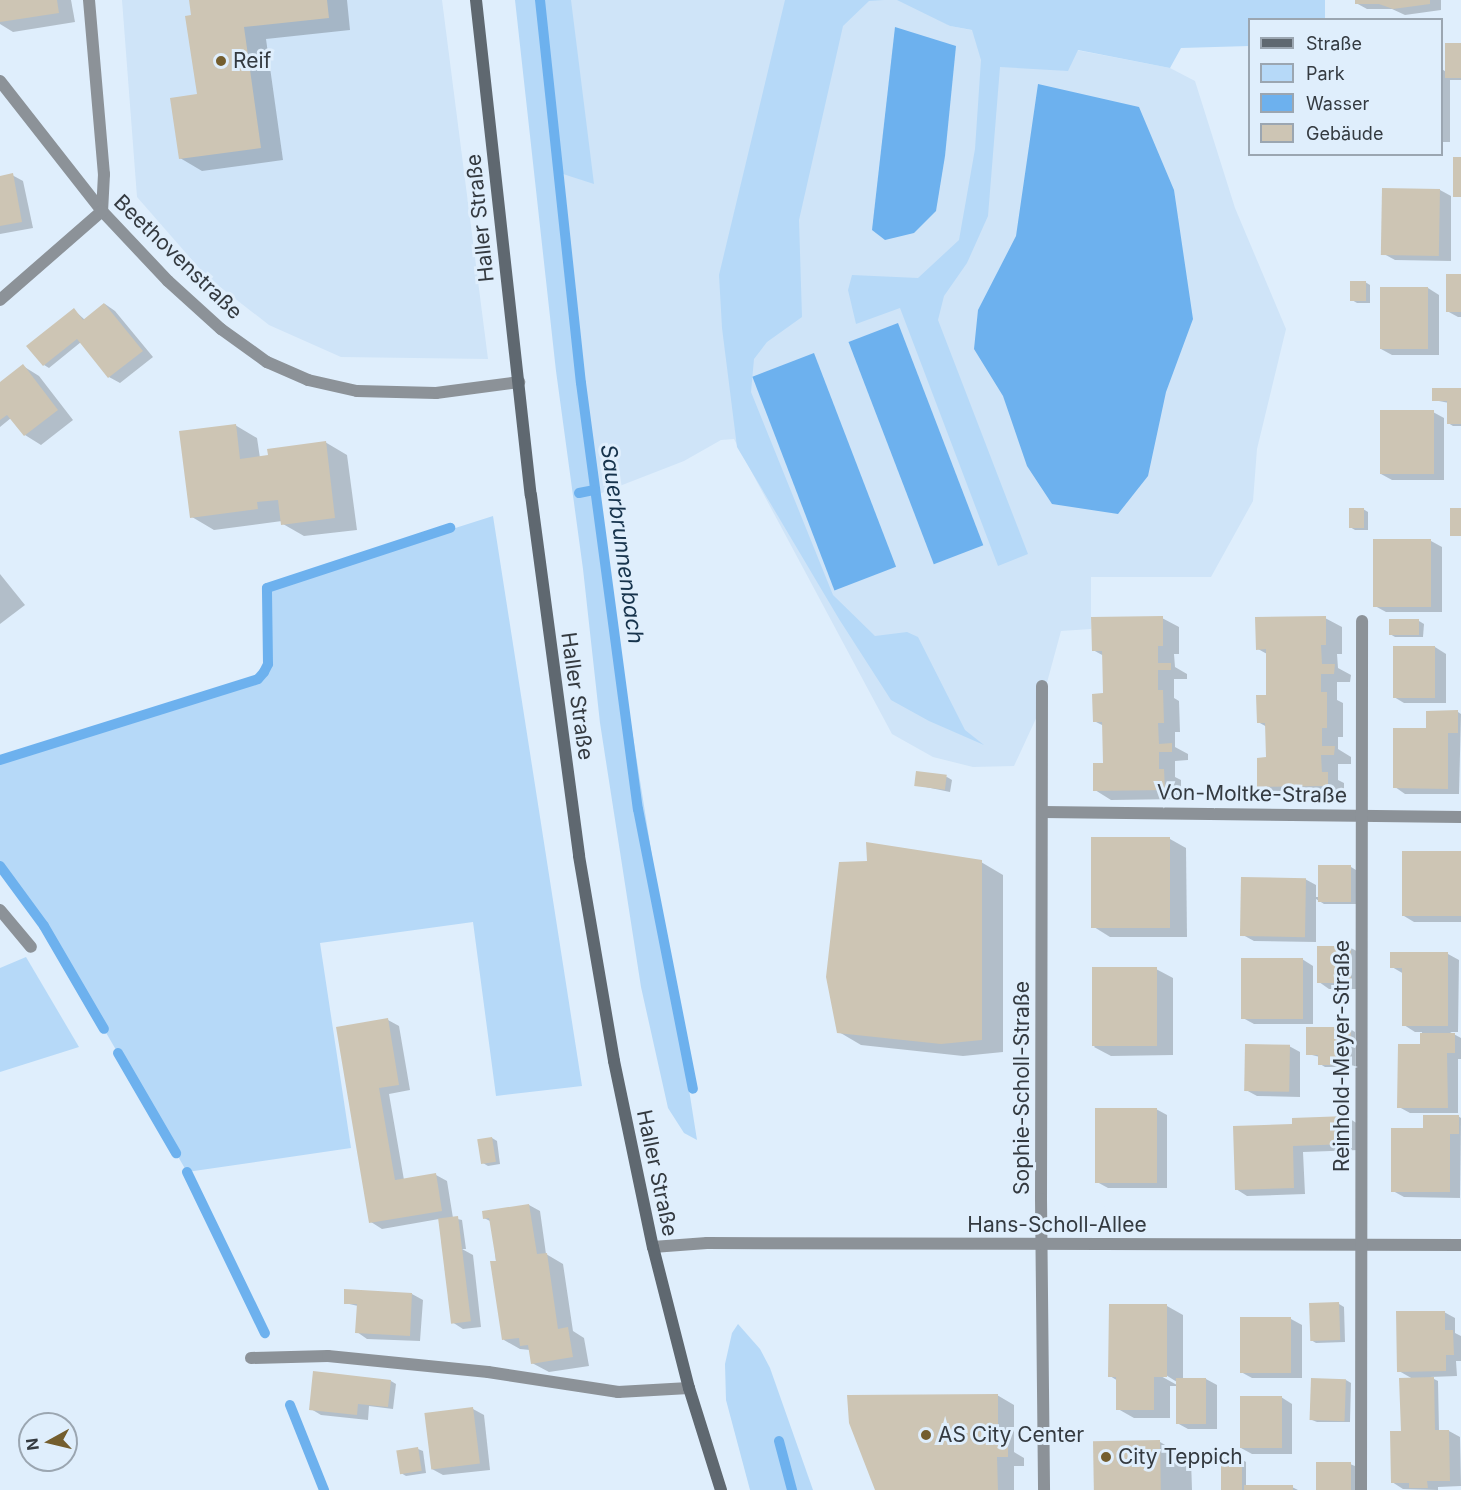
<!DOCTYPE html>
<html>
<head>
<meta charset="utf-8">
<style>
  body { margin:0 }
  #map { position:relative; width:1461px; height:1490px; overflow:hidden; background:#dfeefc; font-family:Inter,sans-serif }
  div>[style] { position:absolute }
  .built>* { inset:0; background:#cfe4f8 }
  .green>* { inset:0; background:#b6d9f8 }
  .water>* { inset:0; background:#6db1ee; transform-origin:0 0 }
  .shadow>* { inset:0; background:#0003 }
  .stream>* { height:10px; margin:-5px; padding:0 5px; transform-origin:5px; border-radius:5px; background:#6db1ee }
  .building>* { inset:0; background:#cdc5b4; transform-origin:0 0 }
  .minor>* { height:12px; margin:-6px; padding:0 6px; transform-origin:6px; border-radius:6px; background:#8c9298 }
  .secondary>* { height:12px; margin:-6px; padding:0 6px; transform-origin:6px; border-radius:6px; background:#5f6870 }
  .dots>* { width:16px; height:16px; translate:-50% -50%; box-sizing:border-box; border:3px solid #dfeefc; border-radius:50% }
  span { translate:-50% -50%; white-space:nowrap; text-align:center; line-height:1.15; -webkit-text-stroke:6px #dfeefc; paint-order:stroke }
  .poi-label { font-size:21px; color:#343a40 }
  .left { translate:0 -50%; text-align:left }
  .street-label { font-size:21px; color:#343a40 }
  .water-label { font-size:22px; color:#16334c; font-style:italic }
  .legend { position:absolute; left:1248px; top:18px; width:195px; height:138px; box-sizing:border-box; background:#dfeefc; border:2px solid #9ba6b1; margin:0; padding:8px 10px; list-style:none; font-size:18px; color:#343a40 }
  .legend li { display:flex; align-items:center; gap:12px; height:30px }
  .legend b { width:30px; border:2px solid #9ba6b1 }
  .north { position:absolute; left:18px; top:1412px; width:60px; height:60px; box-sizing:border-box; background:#dfeefc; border:2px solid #9ba6b1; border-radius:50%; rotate:262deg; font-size:16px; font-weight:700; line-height:24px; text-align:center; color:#343a40 }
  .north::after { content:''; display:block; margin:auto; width:21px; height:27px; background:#745e2e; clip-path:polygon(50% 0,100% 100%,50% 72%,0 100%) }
</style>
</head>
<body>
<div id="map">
  <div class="built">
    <div style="clip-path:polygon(122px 0,442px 0,488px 359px,341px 357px,269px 325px,206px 276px,137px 197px)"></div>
    <div style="clip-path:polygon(547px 0,905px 0,950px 26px,1170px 68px,1195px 81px,1235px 208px,1286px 329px,1257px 449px,1253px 501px,1211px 577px,1091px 577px,1091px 629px,1061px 631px,1039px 712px,1014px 766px,973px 767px,933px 757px,892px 734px,734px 439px,721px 440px,684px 461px,599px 494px,582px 404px,572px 263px)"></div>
  </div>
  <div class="green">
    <div style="clip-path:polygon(515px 0,571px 0,594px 184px,563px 174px,580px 402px,697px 1140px,684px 1133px,668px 1108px,641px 987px,600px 723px,583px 569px,556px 371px)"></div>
    <div style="clip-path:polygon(785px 0,884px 0,869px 1px,843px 26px,799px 220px,802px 317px,767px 342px,754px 359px,751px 392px,833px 595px,875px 636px,907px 632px,918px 637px,965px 730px,984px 745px,929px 721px,891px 700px,839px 619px,737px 447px,722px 328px,719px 275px)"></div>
    <div style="clip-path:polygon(897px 0,1325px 0,1325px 19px,1250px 20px,1249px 46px,1181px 48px,1170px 68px,1078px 50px,1068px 71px,1000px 67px,988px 216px,967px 263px,944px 296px,938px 320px,1028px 554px,998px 566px,900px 308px,856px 324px,848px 290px,852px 275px,918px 278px,959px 240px,975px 149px,981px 60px,972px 30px,950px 26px)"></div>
    <div style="clip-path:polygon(493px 516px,582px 1086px,496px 1096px,473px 922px,320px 943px,351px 1148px,187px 1172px,44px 926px,0 866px,0 760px,258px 679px,264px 672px,268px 663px,267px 588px)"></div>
    <div style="clip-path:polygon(26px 957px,79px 1047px,0 1072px,0 968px)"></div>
    <div style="clip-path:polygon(738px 1324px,760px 1349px,770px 1368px,813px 1490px,750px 1490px,726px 1400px,725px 1364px,732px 1333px)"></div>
  </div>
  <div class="water">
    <div style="clip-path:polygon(895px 27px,956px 46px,945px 156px,936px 211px,914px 233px,885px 240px,872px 230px)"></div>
    <div style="clip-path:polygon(1038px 84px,1139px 107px,1174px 190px,1193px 319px,1166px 392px,1148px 476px,1118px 514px,1052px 504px,1027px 466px,1003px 396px,974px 349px,978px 310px,1016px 236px)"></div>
    <div style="left:898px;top:323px;width:238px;height:53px;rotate:69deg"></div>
    <div style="left:814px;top:353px;width:229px;height:66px;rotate:69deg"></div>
  </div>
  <div class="shadow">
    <div style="clip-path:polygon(0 0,71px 0,75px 22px,13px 32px,0 24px)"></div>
    <div style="clip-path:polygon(191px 0,347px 0,350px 30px,266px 39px,283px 160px,202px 171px,180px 158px,199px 95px)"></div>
    <div style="clip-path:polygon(1356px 0,1441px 0,1441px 10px,1405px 15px,1392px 9px,1367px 9px,1356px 3px)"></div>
    <div style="clip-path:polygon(1461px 44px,1461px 80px,1450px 80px,1450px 142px,1442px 142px,1442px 69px,1446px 72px)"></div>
    <div style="clip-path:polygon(12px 175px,23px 181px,33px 228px,0 234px,0 177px)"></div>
    <div style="clip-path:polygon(1440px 190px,1451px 196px,1451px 261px,1395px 260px,1384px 254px)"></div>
    <div style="clip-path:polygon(1461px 276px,1461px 317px,1458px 317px,1447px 311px)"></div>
    <div style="clip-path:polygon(1365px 282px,1370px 285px,1370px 303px,1357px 303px,1352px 300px)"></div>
    <div style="clip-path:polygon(1428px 288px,1439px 295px,1439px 355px,1392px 355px,1381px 349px)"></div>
    <div style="clip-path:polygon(105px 304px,115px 311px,153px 357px,120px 383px,109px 377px,81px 342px,49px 368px,44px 365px,74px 310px,85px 320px)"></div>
    <div style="clip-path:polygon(23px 366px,39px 376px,73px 420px,41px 445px,25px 435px,11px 418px,0 427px,0 384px)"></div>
    <div style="clip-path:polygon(1461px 390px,1461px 426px,1453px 426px,1448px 423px,1449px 403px,1434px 400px)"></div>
    <div style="clip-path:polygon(1433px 412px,1444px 418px,1444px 480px,1392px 480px,1381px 474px)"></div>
    <div style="clip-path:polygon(235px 425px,257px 438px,260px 458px,325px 442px,347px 455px,357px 530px,304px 536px,283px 524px,282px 521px,214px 530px,192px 517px)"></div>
    <div style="clip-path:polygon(1363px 509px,1368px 512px,1368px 530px,1355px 530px,1350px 527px)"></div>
    <div style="clip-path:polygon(1431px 541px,1442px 547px,1442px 612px,1386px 612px,1375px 606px)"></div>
    <div style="clip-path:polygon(0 574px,25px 605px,0 624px)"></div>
    <div style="clip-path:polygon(1162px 618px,1179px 627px,1179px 654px,1174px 654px,1175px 667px,1187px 674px,1187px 679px,1174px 679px,1174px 698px,1179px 701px,1180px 732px,1175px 732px,1175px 747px,1188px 754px,1188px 760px,1175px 761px,1175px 777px,1181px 780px,1181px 799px,1111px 800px,1095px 790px,1104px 764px,1104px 726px,1094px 721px,1104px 695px,1104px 656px,1093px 650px)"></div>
    <div style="clip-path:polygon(1325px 618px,1342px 627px,1342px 654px,1337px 654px,1338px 668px,1351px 675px,1350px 682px,1337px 682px,1337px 700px,1343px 703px,1343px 737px,1338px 737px,1338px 749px,1351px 757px,1351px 764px,1338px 764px,1338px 780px,1344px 783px,1344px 794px,1275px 795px,1259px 786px,1267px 759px,1267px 727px,1258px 722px,1267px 697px,1267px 654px,1258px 649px)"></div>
    <div style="clip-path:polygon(1419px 621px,1424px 624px,1423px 637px,1395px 637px,1390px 634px)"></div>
    <div style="clip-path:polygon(1394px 647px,1435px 647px,1446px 654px,1446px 703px,1404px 703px,1394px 697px)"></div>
    <div style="clip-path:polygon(1458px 712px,1461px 714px,1459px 794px,1405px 794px,1395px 787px,1427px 729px)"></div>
    <div style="clip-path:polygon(947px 777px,952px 780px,950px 792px,916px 785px)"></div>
    <div style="clip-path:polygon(1170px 839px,1186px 848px,1187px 937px,1110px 937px,1094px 927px)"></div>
    <div style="clip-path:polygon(1461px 853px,1461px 922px,1414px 922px,1404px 916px)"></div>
    <div style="clip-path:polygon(981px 862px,1003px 875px,1003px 1052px,963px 1056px,861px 1045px,839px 1032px)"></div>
    <div style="clip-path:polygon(1351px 867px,1356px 870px,1356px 904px,1324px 904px,1316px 899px,1316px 942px,1254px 941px,1243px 935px,1305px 879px,1316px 885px,1316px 897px,1319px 897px)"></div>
    <div style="clip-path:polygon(1351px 948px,1362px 954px,1361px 989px,1329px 989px,1319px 982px)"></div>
    <div style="clip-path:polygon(1448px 954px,1459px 960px,1458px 1032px,1450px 1032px,1461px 1038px,1461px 1059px,1458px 1059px,1458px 1113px,1410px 1113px,1399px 1107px,1421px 1046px,1422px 1032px,1415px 1032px,1404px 1025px,1404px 974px,1392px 967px)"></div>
    <div style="clip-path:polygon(1302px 959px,1313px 966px,1313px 1024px,1254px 1024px,1243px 1018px)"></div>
    <div style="clip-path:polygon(1156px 969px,1173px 978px,1173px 1055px,1111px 1056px,1094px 1047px)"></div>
    <div style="clip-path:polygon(388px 1020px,399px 1026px,410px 1090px,389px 1094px,404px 1180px,436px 1175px,447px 1181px,453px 1218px,462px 1220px,466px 1249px,462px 1249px,473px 1255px,481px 1327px,463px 1329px,452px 1322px,439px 1219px,382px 1229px,371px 1222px,338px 1028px)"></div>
    <div style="clip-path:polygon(1350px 1029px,1355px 1032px,1355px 1067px,1325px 1067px,1320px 1064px,1320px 1057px,1308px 1054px)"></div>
    <div style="clip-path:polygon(1289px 1046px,1300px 1052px,1300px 1097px,1257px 1096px,1246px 1090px)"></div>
    <div style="clip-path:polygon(1156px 1109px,1167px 1115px,1167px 1188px,1108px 1188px,1097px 1182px)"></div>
    <div style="clip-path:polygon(1458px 1116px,1461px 1118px,1460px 1198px,1404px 1197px,1393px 1191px,1424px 1130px)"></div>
    <div style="clip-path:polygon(1347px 1117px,1358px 1124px,1359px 1150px,1303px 1152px,1305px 1194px,1247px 1196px,1236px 1189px,1293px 1126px)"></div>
    <div style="clip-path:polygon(492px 1138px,497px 1141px,500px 1164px,488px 1166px,483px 1163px)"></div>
    <div style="clip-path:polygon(529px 1205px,540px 1211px,546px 1254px,563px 1264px,573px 1331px,584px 1338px,589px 1366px,549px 1372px,532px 1363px,530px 1350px,520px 1349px,504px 1340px,492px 1222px,484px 1218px)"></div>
    <div style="clip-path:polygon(412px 1294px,423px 1300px,420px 1341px,367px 1339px,357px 1332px,358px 1306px,345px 1303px)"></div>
    <div style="clip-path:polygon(1339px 1304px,1344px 1307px,1345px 1342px,1316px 1343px,1311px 1340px)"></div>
    <div style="clip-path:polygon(evenodd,1167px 1306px,1183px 1315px,1183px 1379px,1206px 1379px,1217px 1385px,1217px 1429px,1188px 1429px,1177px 1423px,1177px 1386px,1170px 1386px,1170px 1418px,1134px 1418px,1118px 1409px,1118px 1381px,1110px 1376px,1167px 1306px,1161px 1372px,1177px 1382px,1177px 1385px,1159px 1375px,1161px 1372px)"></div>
    <div style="clip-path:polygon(1444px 1312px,1455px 1318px,1455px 1333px,1461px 1336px,1461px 1361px,1456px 1361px,1457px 1376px,1430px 1377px,1438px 1381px,1439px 1431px,1449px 1431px,1460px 1437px,1461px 1486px,1438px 1487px,1438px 1490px,1403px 1489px,1392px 1482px,1406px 1432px,1413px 1379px,1399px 1371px)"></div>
    <div style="clip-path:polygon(1241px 1319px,1291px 1319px,1302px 1325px,1302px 1378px,1252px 1378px,1241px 1372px)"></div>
    <div style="clip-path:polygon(1346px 1380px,1351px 1383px,1350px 1422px,1317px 1422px,1312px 1420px)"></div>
    <div style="clip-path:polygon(391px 1381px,396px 1384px,393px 1409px,369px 1406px,368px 1420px,321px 1415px,311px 1409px)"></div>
    <div style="clip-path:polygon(997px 1395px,1014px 1405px,1014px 1452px,1024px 1458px,1024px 1466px,1014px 1466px,1014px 1490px,877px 1490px)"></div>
    <div style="clip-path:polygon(1281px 1397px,1292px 1404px,1292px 1454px,1252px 1454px,1241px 1448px)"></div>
    <div style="clip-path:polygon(473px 1409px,484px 1415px,490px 1470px,443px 1475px,432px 1469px)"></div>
    <div style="clip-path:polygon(1160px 1442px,1191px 1460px,1192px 1490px,1095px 1490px)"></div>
    <div style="clip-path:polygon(418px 1449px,423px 1451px,426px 1473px,406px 1476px,401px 1473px)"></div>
    <div style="clip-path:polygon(1241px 1459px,1246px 1462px,1246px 1487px,1292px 1487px,1298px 1490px,1223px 1490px)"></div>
    <div style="clip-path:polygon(1350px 1464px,1355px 1466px,1355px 1490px,1317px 1490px)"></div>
  </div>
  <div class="stream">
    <div style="left:540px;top:0;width:385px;rotate:83.9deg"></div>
    <div style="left:581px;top:383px;width:430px;rotate:82.4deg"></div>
    <div style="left:638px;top:809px;width:285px;rotate:78.9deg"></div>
    <div style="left:579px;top:493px;width:16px;rotate:-11deg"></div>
    <div style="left:0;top:760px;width:270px;rotate:-17.4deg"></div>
    <div style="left:258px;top:679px;width:9px;rotate:-49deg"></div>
    <div style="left:264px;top:672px;width:9px;rotate:-63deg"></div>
    <div style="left:268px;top:664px;width:76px;rotate:-90.8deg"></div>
    <div style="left:267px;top:588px;width:193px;rotate:-18.2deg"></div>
    <div style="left:0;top:866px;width:74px;rotate:53.7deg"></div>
    <div style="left:44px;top:926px;width:119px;rotate:59.8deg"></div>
    <div style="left:118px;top:1053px;width:116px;rotate:59.9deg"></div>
    <div style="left:187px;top:1172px;width:179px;rotate:64.2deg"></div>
    <div style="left:290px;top:1405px;width:92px;rotate:68.2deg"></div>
    <div style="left:779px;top:1441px;width:51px;rotate:75.1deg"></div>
  </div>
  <div class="building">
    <div style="clip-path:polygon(0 0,57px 0,59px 13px,0 22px)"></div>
    <div style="clip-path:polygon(189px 0,327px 0,329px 18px,244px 27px,261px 148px,179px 159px,170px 98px,197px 94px,185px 16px,191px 15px)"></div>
    <div style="clip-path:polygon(1355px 0,1430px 0,1430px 4px,1393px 9px,1379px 4px,1355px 4px)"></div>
    <div style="left:1445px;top:43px;width:16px;height:35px"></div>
    <div style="left:1453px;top:157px;width:8px;height:40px"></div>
    <div style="clip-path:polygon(13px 173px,22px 222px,0 226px,0 176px)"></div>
    <div style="left:1382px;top:188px;width:58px;height:67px;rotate:1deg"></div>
    <div style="left:1446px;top:274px;width:15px;height:38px"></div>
    <div style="left:1350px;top:281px;width:16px;height:20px"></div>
    <div style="left:1380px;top:287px;width:48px;height:62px"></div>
    <div style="clip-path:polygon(104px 303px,143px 351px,108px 378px,77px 339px,43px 366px,26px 346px,74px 308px,83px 320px)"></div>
    <div style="clip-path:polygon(23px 364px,58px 410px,24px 436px,7px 415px,0 420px,0 382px)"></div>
    <div style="clip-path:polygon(1432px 388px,1461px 388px,1461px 424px,1447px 424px,1447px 401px,1432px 401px)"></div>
    <div style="left:1380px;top:410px;width:54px;height:64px"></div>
    <div style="clip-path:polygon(236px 424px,240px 459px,268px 455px,267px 449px,326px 441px,335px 518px,281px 525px,278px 500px,257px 502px,258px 509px,190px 518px,179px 431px)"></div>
    <div style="left:1349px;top:508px;width:15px;height:20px"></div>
    <div style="left:1450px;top:508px;width:11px;height:28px"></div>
    <div style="left:1373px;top:539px;width:58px;height:68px"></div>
    <div style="clip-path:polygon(1163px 616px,1163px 646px,1158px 646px,1158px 663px,1171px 663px,1171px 670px,1158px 670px,1158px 690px,1163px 690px,1164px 723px,1158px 723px,1159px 744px,1172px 743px,1172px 752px,1159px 752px,1159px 769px,1164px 769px,1165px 790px,1093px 791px,1093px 763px,1103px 763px,1102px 722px,1093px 722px,1092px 694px,1103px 693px,1102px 651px,1092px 651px,1091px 617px)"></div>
    <div style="clip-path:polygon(1326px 616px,1326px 645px,1321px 645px,1322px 664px,1335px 664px,1334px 674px,1321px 674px,1321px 692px,1327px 692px,1327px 728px,1322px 728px,1322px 746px,1335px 746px,1334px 755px,1321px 755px,1322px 772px,1328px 772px,1328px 786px,1257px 787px,1257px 758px,1266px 757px,1265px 723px,1257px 723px,1256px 695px,1266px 695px,1266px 649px,1256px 650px,1255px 617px)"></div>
    <div style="left:1389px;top:619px;width:30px;height:16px"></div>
    <div style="left:1393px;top:646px;width:42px;height:52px"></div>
    <div style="clip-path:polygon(1458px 710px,1458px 733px,1448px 733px,1448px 789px,1393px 788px,1393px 728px,1426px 728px,1426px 711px)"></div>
    <div style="left:916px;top:771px;width:31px;height:15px;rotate:7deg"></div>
    <div style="left:1170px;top:837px;width:91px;height:79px;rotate:90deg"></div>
    <div style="clip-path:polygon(866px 842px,982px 860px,982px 1040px,941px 1044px,837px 1033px,826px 977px,839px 862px,867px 861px)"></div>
    <div style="left:1402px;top:851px;width:59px;height:65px"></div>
    <div style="left:1318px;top:865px;width:33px;height:37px"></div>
    <div style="left:1241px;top:877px;width:65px;height:59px;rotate:1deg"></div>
    <div style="left:1317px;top:946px;width:34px;height:37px"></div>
    <div style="clip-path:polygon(1390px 952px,1448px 952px,1448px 1026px,1402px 1026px,1402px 968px,1390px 968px)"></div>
    <div style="left:1241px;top:958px;width:62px;height:61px"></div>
    <div style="left:1157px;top:967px;width:79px;height:65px;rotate:90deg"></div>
    <div style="clip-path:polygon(388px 1018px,399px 1085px,379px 1088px,395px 1180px,436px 1173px,442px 1211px,369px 1223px,336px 1027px)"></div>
    <div style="clip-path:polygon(1306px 1027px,1351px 1027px,1350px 1065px,1318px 1065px,1318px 1055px,1306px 1055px)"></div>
    <div style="clip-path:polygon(1420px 1033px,1455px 1033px,1455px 1053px,1447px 1053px,1448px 1108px,1397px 1108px,1398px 1044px,1420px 1044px)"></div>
    <div style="left:1245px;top:1044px;width:45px;height:47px;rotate:1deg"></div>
    <div style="left:1095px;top:1108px;width:62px;height:75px"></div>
    <div style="clip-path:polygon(1423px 1115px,1459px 1115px,1459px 1134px,1450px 1134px,1450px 1192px,1391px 1192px,1391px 1128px,1423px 1128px)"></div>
    <div style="clip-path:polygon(1347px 1116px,1349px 1144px,1293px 1146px,1294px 1188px,1235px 1190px,1233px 1126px,1292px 1124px,1292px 1118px)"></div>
    <div style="left:492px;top:1137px;width:25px;height:15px;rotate:81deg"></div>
    <div style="clip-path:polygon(529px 1204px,537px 1254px,547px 1253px,558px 1329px,568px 1327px,573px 1357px,531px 1364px,528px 1345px,520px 1346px,519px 1338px,502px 1340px,490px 1261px,496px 1261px,489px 1218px,483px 1219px,482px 1211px)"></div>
    <div style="left:458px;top:1216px;width:106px;height:20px;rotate:83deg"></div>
    <div style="clip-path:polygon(344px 1289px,412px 1293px,410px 1336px,355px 1333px,357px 1304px,344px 1304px)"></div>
    <div style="left:1339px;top:1302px;width:38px;height:30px;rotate:88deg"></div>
    <div style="clip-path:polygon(1109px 1304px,1167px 1304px,1167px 1377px,1154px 1377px,1154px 1410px,1116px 1410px,1116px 1377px,1108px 1377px)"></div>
    <div style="clip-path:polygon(1396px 1311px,1445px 1311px,1445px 1330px,1453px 1330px,1454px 1355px,1446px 1355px,1446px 1371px,1397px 1372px)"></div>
    <div style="left:1240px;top:1317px;width:51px;height:56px"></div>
    <div style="clip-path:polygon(313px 1371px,391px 1380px,388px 1407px,358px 1404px,357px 1415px,309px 1410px)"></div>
    <div style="clip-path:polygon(1434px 1377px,1435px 1430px,1449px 1430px,1450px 1481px,1427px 1481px,1428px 1488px,1409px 1488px,1409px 1483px,1391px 1483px,1390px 1431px,1401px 1431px,1399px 1378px)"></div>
    <div style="left:1176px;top:1378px;width:30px;height:46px"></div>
    <div style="left:1311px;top:1378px;width:35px;height:42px;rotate:2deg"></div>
    <div style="clip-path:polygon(998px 1394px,998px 1447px,1008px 1447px,1008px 1457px,997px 1457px,998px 1490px,875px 1490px,849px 1423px,847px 1395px)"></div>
    <div style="left:1240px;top:1396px;width:42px;height:52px"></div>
    <div style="left:473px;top:1407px;width:57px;height:49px;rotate:83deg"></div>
    <div style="left:1160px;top:1440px;width:50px;height:67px;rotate:89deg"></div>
    <div style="left:418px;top:1447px;width:24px;height:22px;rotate:81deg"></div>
    <div style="left:1221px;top:1458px;width:21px;height:32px"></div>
    <div style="left:1316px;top:1462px;width:35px;height:28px"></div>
    <div style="left:1244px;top:1485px;width:49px;height:5px"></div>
  </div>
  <div class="minor">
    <div style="left:89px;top:0;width:175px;rotate:85.1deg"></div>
    <div style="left:104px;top:174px;width:37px;rotate:93deg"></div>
    <div style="left:0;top:81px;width:165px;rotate:51.9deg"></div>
    <div style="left:102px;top:211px;width:96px;rotate:46.7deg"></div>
    <div style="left:168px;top:281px;width:72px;rotate:42.2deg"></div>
    <div style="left:221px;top:329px;width:57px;rotate:35.7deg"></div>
    <div style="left:267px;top:362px;width:45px;rotate:23.7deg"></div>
    <div style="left:308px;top:380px;width:50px;rotate:12.7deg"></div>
    <div style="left:357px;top:391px;width:79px;rotate:1.5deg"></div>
    <div style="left:436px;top:393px;width:84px;rotate:-7.5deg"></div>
    <div style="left:0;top:300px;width:135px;rotate:-41.1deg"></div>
    <div style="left:1042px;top:686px;width:513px;rotate:90.11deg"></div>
    <div style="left:1041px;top:1199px;width:291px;rotate:89.4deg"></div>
    <div style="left:1043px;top:812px;width:418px;rotate:0.7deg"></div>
    <div style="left:0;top:910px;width:48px;rotate:50deg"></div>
    <div style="left:653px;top:1247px;width:54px;rotate:-4.2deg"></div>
    <div style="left:707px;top:1243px;width:754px;rotate:0.15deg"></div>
    <div style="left:251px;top:1358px;width:77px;rotate:-1.5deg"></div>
    <div style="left:328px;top:1356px;width:161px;rotate:5.7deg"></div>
    <div style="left:488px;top:1372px;width:132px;rotate:8.7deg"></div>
    <div style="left:618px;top:1392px;width:71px;rotate:-3.2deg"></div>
    <div style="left:1361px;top:1490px;width:869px;rotate:-89.93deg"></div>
  </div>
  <div class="secondary">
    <div style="left:476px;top:0;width:498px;rotate:83.7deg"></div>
    <div style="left:531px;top:495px;width:364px;rotate:82.4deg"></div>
    <div style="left:579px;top:856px;width:208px;rotate:80.3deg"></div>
    <div style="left:614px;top:1061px;width:190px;rotate:78.2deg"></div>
    <div style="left:653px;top:1247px;width:146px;rotate:75.7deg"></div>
    <div style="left:689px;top:1388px;width:107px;rotate:72.6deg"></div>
  </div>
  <div class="dots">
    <div style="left:221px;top:61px;background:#745e2e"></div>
    <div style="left:926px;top:1435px;background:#745e2e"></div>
    <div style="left:1106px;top:1457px;background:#745e2e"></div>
  </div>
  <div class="poi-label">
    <span class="left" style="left:233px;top:61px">Reif</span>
    <span class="left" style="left:938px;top:1435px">AS City Center</span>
    <span class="left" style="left:1118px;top:1457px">City Teppich</span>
  </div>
  <div class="street-label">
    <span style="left:480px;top:218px;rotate:-96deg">Haller Straße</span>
    <span style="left:178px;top:257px;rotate:44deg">Beethovenstraße</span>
    <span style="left:577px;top:696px;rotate:82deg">Haller Straße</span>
    <span style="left:1252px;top:794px;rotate:1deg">Von-Moltke-Straße</span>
    <span style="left:1342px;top:1056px;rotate:-90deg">Reinhold-Meyer-Straße</span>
    <span style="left:1022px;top:1088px;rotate:-90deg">Sophie-Scholl-Straße</span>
    <span style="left:657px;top:1173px;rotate:78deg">Haller Straße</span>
    <span style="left:1057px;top:1225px">Hans-Scholl-Allee</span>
  </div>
  <div class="water-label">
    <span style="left:622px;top:544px;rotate:82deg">Sauerbrunnenbach</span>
  </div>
  <ul class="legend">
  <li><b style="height:8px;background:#5f6870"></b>Straße</li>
  <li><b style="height:16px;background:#b6d9f8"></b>Park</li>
  <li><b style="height:16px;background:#6db1ee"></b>Wasser</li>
  <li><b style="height:16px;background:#cdc5b4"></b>Gebäude</li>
  </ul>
  <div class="north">N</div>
</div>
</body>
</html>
